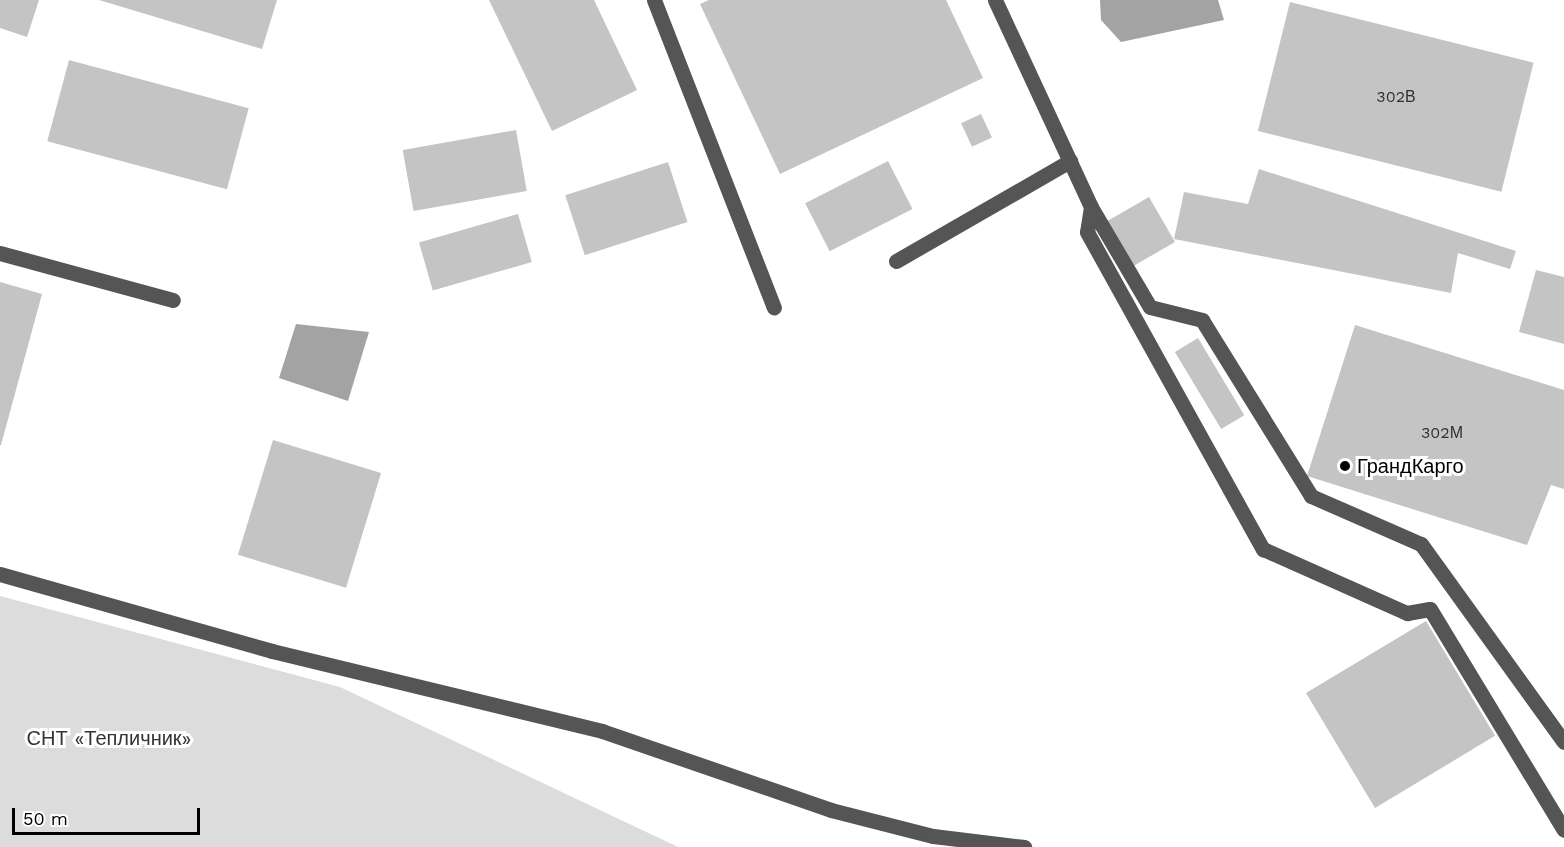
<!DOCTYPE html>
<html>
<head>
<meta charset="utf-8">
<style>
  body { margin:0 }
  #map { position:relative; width:1564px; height:847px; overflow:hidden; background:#fff; font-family:"Work Sans",sans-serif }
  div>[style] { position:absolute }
  .green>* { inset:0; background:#dcdcdc }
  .water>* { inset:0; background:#a3a3a3 }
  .building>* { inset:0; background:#c4c4c4; transform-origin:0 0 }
  .minor>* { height:15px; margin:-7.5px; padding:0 7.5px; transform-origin:7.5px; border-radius:7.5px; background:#555 }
  .dots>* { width:16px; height:16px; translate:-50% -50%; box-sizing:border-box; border:3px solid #fff; border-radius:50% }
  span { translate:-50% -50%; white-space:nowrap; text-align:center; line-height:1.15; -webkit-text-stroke:6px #fff; paint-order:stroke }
  .number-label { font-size:16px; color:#313131 }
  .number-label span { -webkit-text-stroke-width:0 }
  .poi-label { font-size:20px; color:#000 }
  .left { translate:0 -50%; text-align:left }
  .park-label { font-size:20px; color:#333 }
  .scale { position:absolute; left:12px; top:808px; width:188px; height:27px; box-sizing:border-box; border:3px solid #000; border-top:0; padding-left:8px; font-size:18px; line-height:21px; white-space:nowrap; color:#000; -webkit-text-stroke:4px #fff; paint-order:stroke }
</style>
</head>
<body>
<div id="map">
  <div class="green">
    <div style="clip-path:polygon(0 596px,340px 687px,678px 847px,0 847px)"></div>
  </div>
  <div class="water">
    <div style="clip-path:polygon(1100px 0,1218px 0,1224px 20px,1121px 42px,1101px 20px)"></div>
    <div style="clip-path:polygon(296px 324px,369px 332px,348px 401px,279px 378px)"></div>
  </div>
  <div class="building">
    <div style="clip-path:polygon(0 0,39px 0,27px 37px,0 28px)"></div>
    <div style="clip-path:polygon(99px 0,277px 0,262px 49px)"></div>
    <div style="clip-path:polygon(489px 0,594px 0,637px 90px,552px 131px)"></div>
    <div style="clip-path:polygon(709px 0,946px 0,983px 78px,780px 174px,700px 4px)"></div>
    <div style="left:1290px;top:2px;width:251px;height:133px;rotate:14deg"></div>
    <div style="left:69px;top:60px;width:186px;height:84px;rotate:15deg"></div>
    <div style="left:981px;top:114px;width:26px;height:22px;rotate:65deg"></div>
    <div style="left:516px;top:130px;width:62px;height:115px;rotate:80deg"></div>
    <div style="left:888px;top:161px;width:54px;height:93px;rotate:63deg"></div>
    <div style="left:668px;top:162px;width:63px;height:108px;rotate:72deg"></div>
    <div style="clip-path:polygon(1259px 169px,1516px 251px,1510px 269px,1458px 253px,1451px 293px,1174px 239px,1184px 192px,1248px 204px)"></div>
    <div style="left:1149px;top:197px;width:52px;height:48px;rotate:60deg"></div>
    <div style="left:518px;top:214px;width:50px;height:103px;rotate:74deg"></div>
    <div style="clip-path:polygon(1536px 270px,1564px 277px,1564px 344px,1519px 332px)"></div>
    <div style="clip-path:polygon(0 282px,42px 294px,1px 445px,0 445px)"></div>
    <div style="clip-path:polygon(1355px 325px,1564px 390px,1564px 489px,1551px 485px,1527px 545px,1307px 476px)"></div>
    <div style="left:1198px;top:338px;width:90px;height:27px;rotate:59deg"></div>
    <div style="left:273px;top:440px;width:113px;height:120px;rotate:17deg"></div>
    <div style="left:1426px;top:621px;width:134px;height:140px;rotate:59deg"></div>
  </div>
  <div class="minor">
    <div style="left:654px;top:0;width:330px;rotate:68.7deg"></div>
    <div style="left:995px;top:0;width:228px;rotate:65.1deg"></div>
    <div style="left:1091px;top:207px;width:116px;rotate:59.5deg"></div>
    <div style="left:1150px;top:307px;width:54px;rotate:14deg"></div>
    <div style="left:1202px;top:320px;width:207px;rotate:58.2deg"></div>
    <div style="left:1311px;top:496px;width:120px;rotate:23.6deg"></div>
    <div style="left:1421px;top:544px;width:244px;rotate:54.2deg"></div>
    <div style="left:1091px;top:207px;width:25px;rotate:99deg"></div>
    <div style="left:1087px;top:232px;width:363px;rotate:61deg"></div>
    <div style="left:1263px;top:549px;width:158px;rotate:24deg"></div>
    <div style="left:1407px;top:613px;width:23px;rotate:-10deg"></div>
    <div style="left:1430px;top:609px;width:258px;rotate:58.8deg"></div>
    <div style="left:0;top:253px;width:179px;rotate:15.2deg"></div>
    <div style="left:896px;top:261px;width:201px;rotate:-29.9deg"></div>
    <div style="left:0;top:574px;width:283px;rotate:15.8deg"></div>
    <div style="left:272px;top:651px;width:340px;rotate:13.6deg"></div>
    <div style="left:602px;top:731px;width:242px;rotate:19deg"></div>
    <div style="left:831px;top:810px;width:105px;rotate:14.3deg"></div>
    <div style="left:933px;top:836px;width:92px;rotate:6.9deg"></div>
  </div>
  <div class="dots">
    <div style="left:1345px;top:466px;background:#000"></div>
  </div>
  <div class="number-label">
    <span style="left:1396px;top:97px">302В</span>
    <span style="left:1442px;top:433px">302М</span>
  </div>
  <div class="poi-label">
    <span class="left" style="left:1357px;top:466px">ГрандКарго</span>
  </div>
  <div class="park-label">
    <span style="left:109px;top:738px">СНТ «Тепличник»</span>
  </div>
  <div class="scale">50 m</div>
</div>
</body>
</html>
